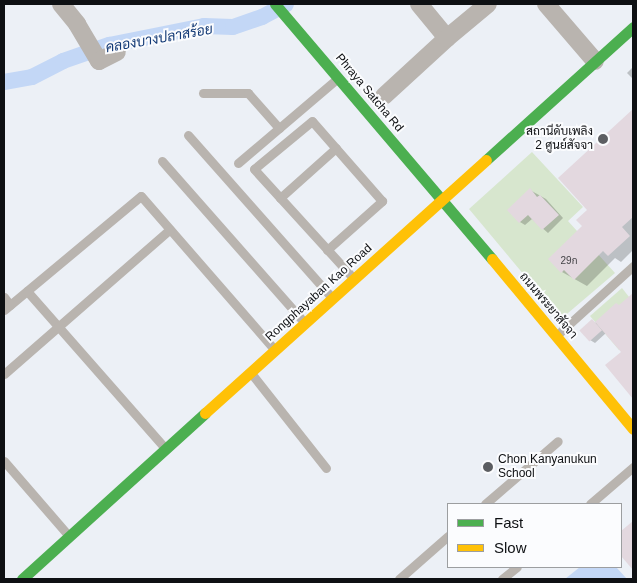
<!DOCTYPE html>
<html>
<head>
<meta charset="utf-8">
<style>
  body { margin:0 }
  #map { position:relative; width:637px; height:583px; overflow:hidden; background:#ecf0f6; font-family:Arial,Sarabun,sans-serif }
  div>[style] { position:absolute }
  .green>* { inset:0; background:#d7e6ce }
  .water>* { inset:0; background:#c3d7f6 }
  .shadow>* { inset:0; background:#0003 }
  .canal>* { height:16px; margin:-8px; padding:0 8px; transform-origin:8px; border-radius:8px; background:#c3d7f6 }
  .building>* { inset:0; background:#e3d8df; transform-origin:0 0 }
  .lane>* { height:9px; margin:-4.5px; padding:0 4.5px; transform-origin:4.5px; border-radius:4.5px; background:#b9b4af }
  .street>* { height:18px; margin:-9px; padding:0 9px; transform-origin:9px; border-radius:9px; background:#b9b4af }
  .fast>* { height:11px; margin:-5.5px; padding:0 5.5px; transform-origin:5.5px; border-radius:5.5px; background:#4caf50 }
  .slow>* { height:11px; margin:-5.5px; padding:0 5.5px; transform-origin:5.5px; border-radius:5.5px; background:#ffc107 }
  .dots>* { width:14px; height:14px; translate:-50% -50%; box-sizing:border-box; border:2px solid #fbfcfe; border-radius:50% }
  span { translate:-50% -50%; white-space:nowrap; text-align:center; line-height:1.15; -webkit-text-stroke:4px #fbfcfe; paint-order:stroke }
  .number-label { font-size:10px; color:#444347 }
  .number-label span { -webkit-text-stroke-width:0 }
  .street-label { font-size:12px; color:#0e1013 }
  .poi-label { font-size:12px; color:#0e1013 }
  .right { translate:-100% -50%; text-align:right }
  .left { translate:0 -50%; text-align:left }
  .water-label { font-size:14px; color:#133a76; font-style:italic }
  .frame { position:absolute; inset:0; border:5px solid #0e1013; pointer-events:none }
  .legend { position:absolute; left:447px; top:503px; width:175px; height:65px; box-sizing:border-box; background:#fbfcfe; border:1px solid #9c9ea0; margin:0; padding:6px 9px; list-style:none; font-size:15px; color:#0e1013 }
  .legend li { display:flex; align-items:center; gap:10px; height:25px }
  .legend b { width:25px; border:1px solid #9c9ea0 }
</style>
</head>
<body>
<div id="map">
  <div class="green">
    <div style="clip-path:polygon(532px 152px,583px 207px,568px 221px,615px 273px,561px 319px,469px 209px)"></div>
    <div style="clip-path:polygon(622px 288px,633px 302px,633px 338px,619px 350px,590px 316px)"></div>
  </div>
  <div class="water">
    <div style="clip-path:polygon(580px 567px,616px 567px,627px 579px,565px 579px)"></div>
  </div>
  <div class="shadow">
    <div style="clip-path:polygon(633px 67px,633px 79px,627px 73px)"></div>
    <div style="clip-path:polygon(633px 111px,633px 250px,621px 262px,615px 258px,587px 286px,562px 272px,583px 226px,589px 210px,560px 178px)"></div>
    <div style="clip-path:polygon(530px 190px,546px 199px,563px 218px,548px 233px,532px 219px,525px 225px,520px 222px,509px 210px)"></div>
    <div style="clip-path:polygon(633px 295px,633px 397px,607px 366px,623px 352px,606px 333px,595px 343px,590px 340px,592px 321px,596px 323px)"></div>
    <div style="clip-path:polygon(633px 522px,633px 568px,621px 554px,621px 533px)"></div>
  </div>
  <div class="canal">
    <div style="left:4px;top:82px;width:28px;rotate:-10deg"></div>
    <div style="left:32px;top:77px;width:35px;rotate:-27deg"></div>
    <div style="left:63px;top:61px;width:49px;rotate:-19.2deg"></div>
    <div style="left:109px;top:45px;width:97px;rotate:-11.3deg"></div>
    <div style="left:204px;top:26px;width:29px;rotate:2deg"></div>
    <div style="left:233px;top:27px;width:31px;rotate:-19deg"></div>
    <div style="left:262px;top:17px;width:27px;rotate:-28deg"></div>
  </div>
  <div class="building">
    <div style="clip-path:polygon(633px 109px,633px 217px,622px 227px,630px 236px,608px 256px,603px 251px,574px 280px,564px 270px,561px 273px,548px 259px,582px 226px,576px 220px,587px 210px,558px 178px)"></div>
    <div style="clip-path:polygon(530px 188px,537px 197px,540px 195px,559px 215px,542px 230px,528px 215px,519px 223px,507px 210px)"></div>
    <div style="clip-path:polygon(633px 293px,633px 399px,605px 365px,621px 352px,595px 322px,616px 303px,619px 305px)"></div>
    <div style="left:592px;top:319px;width:15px;height:17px;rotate:48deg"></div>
    <div style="clip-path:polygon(633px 521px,633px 570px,621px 556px,621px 531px)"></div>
  </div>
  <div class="lane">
    <div style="left:203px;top:93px;width:45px"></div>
    <div style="left:248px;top:93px;width:47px;rotate:48.5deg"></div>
    <div style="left:188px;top:135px;width:217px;rotate:48.5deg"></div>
    <div style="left:162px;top:161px;width:216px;rotate:48.6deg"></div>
    <div style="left:238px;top:163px;width:131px;rotate:-40.4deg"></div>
    <div style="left:280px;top:198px;width:75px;rotate:-41.8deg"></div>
    <div style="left:327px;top:250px;width:74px;rotate:-41.7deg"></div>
    <div style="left:382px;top:201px;width:106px;rotate:-131.2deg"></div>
    <div style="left:312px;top:121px;width:75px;rotate:140.4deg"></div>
    <div style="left:254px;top:169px;width:149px;rotate:47.7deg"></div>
    <div style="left:27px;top:291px;width:209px;rotate:48.7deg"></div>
    <div style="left:4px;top:297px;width:10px;rotate:53deg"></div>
    <div style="left:4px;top:310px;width:178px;rotate:-39.8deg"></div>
    <div style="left:141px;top:196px;width:204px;rotate:49deg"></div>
    <div style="left:557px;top:335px;width:103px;rotate:-42.2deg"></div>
    <div style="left:251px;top:373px;width:121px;rotate:51.7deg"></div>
    <div style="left:4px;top:374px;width:220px;rotate:-41.1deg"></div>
    <div style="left:4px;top:461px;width:99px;rotate:49.1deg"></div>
    <div style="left:485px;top:504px;width:96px;rotate:-40.8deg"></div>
    <div style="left:590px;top:504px;width:57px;rotate:-40.7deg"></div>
    <div style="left:399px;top:579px;width:65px;rotate:-41.3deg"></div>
    <div style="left:502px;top:579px;width:19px;rotate:-39deg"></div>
  </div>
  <div class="street">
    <div style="left:61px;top:4px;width:26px;rotate:51deg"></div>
    <div style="left:77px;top:24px;width:43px;rotate:59.3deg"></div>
    <div style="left:99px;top:61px;width:20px;rotate:-27deg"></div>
    <div style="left:419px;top:4px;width:44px;rotate:50.5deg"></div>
    <div style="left:546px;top:4px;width:75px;rotate:49.3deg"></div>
    <div style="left:384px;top:96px;width:86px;rotate:-42.6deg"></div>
    <div style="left:447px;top:38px;width:53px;rotate:-39.7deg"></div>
  </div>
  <div class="fast">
    <div style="left:275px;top:4px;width:335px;rotate:49.6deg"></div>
    <div style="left:486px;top:160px;width:198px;rotate:-42.1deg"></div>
    <div style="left:22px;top:579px;width:247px;rotate:-42.2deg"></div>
  </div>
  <div class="slow">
    <div style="left:492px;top:259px;width:221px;rotate:50.3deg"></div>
    <div style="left:205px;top:413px;width:378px;rotate:-42deg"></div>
  </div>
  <div class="dots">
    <div style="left:603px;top:139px;background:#5c5e62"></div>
    <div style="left:488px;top:467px;background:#5c5e62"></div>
  </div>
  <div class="number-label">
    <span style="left:569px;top:261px">29ก</span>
  </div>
  <div class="street-label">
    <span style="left:369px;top:93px;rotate:50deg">Phraya Satcha Rd</span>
    <span style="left:319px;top:293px;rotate:-42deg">Rongphayaban Kao Road</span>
    <span style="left:548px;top:306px;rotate:50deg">ถนนพระยาสัจจา</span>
  </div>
  <div class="poi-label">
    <span class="right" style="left:593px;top:139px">สถานีดับเพลิง<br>2 ศูนย์สัจจา</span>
    <span class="left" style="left:498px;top:467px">Chon Kanyanukun<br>School</span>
  </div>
  <div class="water-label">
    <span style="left:159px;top:38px;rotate:-10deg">คลองบางปลาสร้อย</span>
  </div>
  <div class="frame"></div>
  <ul class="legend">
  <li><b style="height:6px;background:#4caf50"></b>Fast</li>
  <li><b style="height:6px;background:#ffc107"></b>Slow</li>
  </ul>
</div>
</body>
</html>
